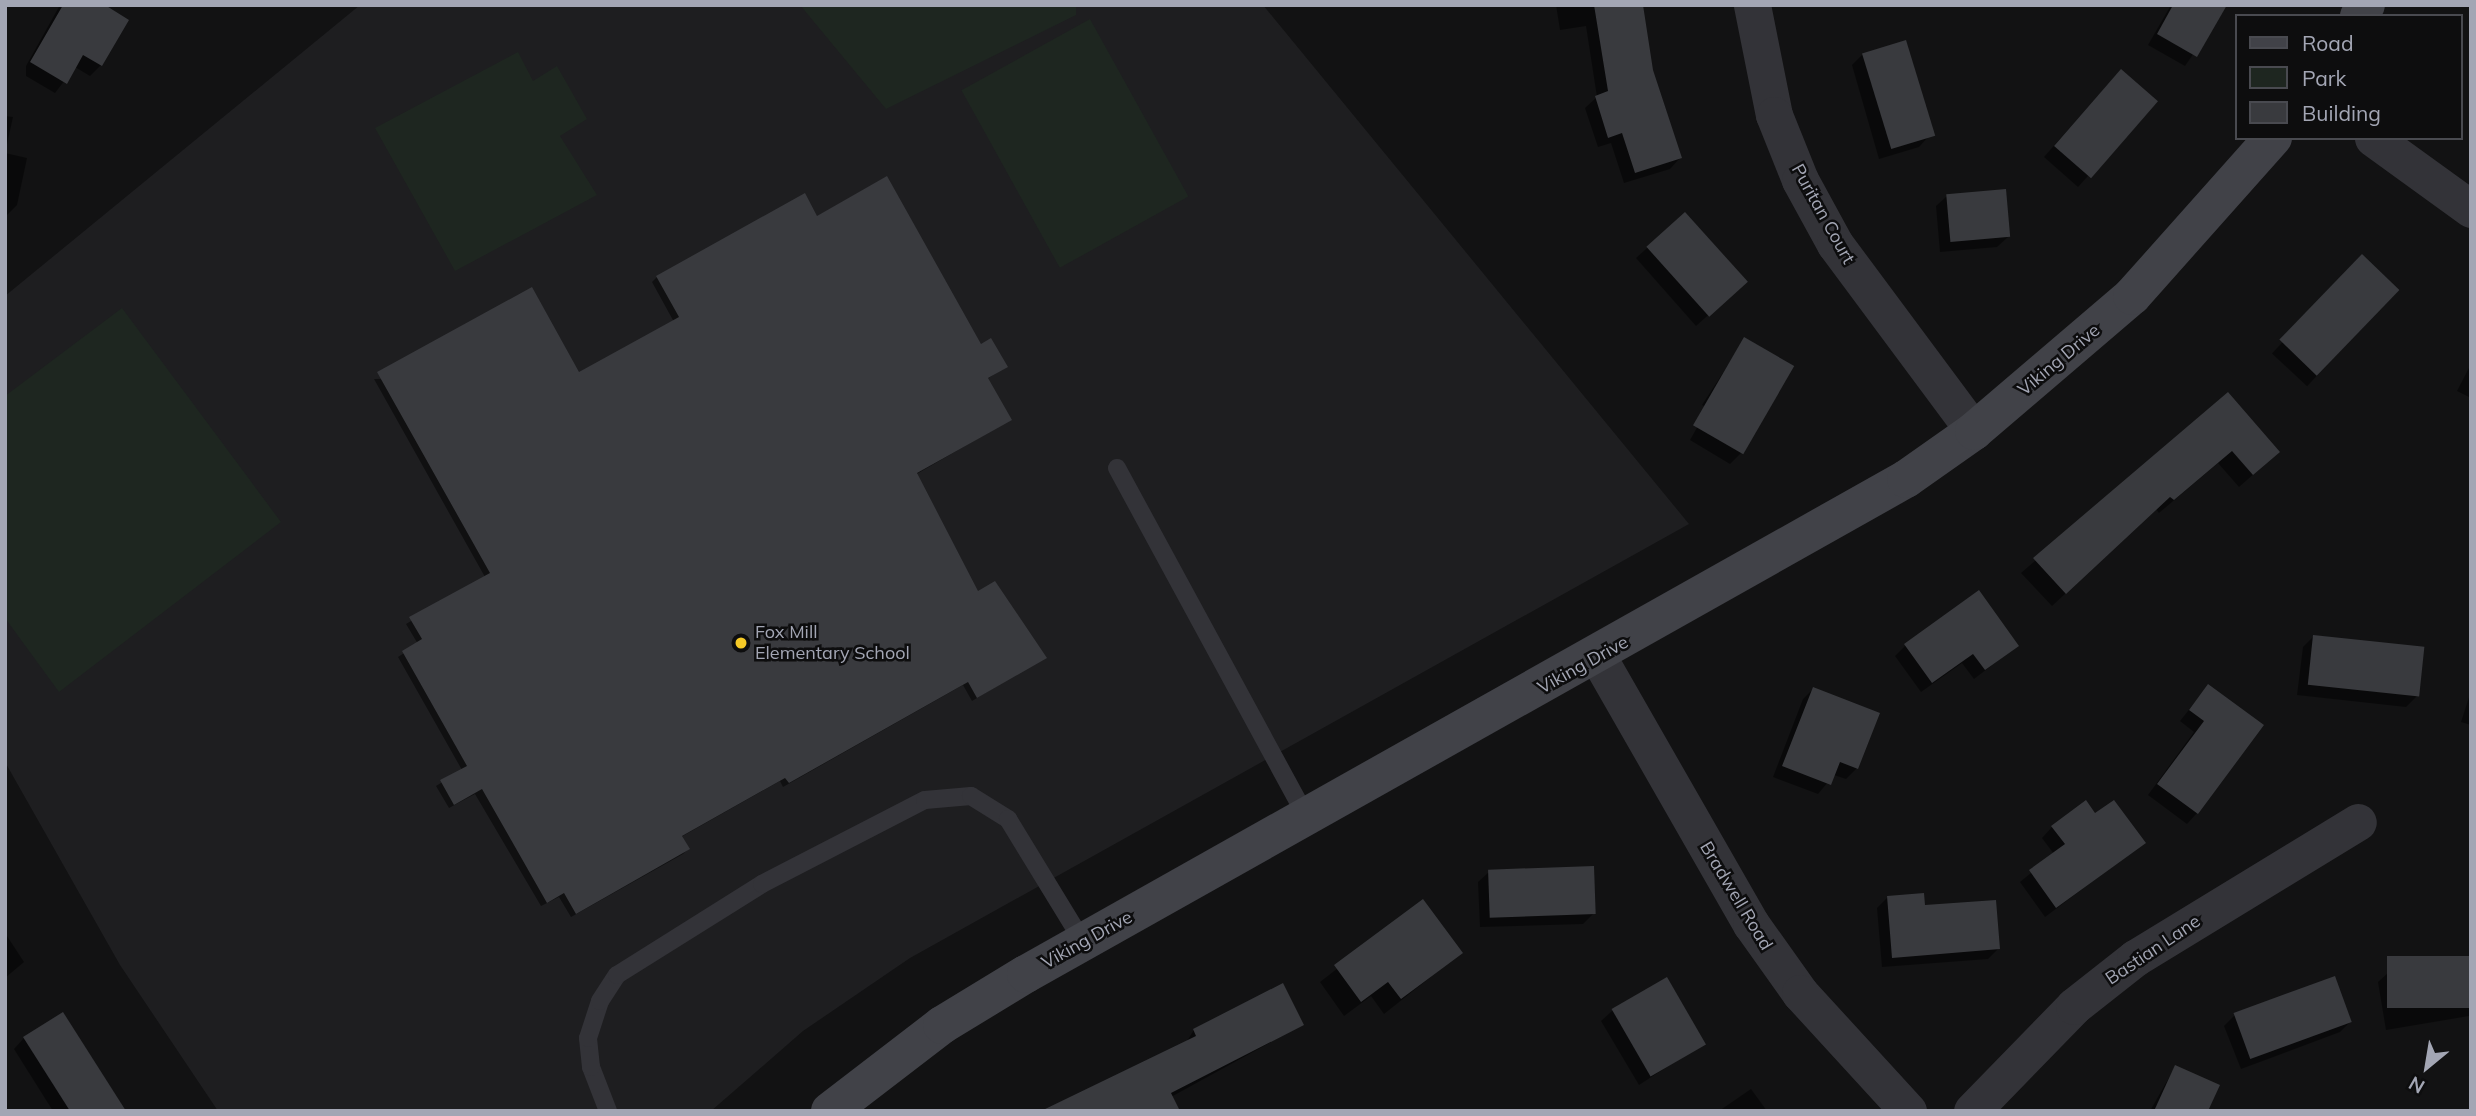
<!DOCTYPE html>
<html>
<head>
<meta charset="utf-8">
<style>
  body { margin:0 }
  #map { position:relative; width:2476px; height:1116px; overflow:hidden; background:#121213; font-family:Mulish,sans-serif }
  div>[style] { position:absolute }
  .built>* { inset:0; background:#1e1e20 }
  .green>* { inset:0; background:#1e2620; transform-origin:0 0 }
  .shadow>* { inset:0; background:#0007; transform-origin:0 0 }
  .building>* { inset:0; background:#393a3e; transform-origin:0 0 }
  .lane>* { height:18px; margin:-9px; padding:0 9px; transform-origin:9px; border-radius:9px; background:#333338 }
  .street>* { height:37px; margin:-18.5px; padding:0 18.5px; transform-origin:18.5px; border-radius:18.5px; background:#333338 }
  .secondary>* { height:38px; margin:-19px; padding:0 19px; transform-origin:19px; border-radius:19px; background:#414248 }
  .dots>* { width:19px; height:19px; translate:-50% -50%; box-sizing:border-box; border:4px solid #0d0d0e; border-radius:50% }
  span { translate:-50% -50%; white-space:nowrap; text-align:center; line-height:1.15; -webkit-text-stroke:5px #0d0d0e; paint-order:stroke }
  .street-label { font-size:18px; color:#a3a6b4 }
  .poi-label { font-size:18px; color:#a3a6b4 }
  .left { translate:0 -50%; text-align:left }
  .frame { position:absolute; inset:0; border:7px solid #a3a6b4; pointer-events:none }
  .legend { position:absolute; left:2235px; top:14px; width:228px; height:126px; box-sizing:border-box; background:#0d0d0e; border:2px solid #494a50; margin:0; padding:9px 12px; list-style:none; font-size:21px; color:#a3a6b4 }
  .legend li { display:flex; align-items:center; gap:14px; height:35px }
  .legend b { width:35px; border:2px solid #494a50 }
  .north { position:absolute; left:2392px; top:1032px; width:70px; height:70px; -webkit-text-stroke:5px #0d0d0e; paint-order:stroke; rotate:210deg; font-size:19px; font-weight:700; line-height:28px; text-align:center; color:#a3a6b4 }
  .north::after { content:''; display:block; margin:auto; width:24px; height:32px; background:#a3a6b4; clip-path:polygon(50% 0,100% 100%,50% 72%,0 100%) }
</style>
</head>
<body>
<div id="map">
  <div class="built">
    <div style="clip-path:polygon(360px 5px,1263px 5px,1689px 524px,910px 958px,803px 1031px,711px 1111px,218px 1111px,120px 965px,5px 762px,5px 296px)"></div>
  </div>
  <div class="green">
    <div style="clip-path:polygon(800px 5px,1076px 5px,1076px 15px,886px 109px)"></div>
    <div style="left:1090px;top:19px;width:203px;height:147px;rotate:61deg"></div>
    <div style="clip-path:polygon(518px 52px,533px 81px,557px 66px,587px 119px,560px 136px,597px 195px,455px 271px,375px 128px)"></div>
    <div style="clip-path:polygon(122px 308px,281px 522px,59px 692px,5px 618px,5px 396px)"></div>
  </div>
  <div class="shadow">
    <div style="clip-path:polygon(60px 5px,101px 5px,101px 65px,90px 76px,75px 67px,55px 93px,26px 76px,26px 66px)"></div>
    <div style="clip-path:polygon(1556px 5px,1641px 5px,1651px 71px,1680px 158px,1670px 169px,1624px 183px,1611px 143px,1598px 147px,1585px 108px,1597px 97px,1586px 26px,1560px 30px)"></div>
    <div style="clip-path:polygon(2171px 5px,2227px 5px,2185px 66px,2148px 45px)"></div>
    <div style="clip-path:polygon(1863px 54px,1929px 136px,1919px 147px,1879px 159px,1852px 65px)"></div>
    <div style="clip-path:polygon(2111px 81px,2088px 176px,2078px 187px,2044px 157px)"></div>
    <div style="clip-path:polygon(5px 116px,13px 117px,5px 153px)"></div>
    <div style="clip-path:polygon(5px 153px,27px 158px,17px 205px,6px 216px)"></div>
    <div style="clip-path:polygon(1947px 196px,2008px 237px,1997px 247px,1940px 252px,1936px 206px)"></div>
    <div style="clip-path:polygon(1685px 214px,1734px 292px,1696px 326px,1636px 258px)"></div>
    <div style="clip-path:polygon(816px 218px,1006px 367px,987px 379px,1010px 420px,915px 475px,977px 594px,1045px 657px,972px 701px,963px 685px,783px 787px,780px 781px,681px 837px,688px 849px,683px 854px,571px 917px,559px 897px,541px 906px,475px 794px,449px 808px,436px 786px,462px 770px,398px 657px,418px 644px,406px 624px,485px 577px,374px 379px,579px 375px,674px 322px,652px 282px,657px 277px)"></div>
    <div style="left:2362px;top:257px;width:48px;height:132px;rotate:43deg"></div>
    <div style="clip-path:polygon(1745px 339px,1741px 453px,1730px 464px,1690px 440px,1708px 408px,1702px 405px)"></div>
    <div style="clip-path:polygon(2471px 364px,2471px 398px,2457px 391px)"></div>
    <div style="clip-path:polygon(2228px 394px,2264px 465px,2239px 487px,2218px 463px,2159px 513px,2156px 509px,2052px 606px,2021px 573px)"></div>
    <div style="clip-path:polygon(2313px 637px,2417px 696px,2406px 707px,2297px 695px,2303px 647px)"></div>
    <div style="clip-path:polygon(1905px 646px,2017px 646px,1974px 679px,1962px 663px,1921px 692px,1895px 656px)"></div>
    <div style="clip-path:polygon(2208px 686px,2197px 813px,2187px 824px,2148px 795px,2194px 732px,2180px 721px)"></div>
    <div style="clip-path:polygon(1813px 689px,1878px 714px,1857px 768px,1846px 779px,1834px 775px,1818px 794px,1773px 777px,1803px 699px)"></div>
    <div style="clip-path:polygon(2471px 691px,2471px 725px,2461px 722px)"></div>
    <div style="clip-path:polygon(2095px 815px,2144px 843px,2045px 917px,2020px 882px,2054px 854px,2042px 838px,2052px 827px)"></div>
    <div style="clip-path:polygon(1489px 872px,1594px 913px,1583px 924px,1480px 927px,1478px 882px)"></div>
    <div style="clip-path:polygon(1888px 897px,1923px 907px,1998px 949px,1988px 959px,1882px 967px,1877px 908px)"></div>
    <div style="clip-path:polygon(1423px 902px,1461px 953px,1384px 1014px,1371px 996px,1344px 1016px,1320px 982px)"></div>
    <div style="clip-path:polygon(5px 933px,24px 962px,5px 978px)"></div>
    <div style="clip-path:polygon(2471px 958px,2469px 1016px,2386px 1030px,2378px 982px,2389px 972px)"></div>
    <div style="clip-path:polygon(1612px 1011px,1704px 1043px,1639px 1085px,1601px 1021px)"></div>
    <div style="clip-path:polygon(2235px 1015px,2350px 1022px,2340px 1032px,2241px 1069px,2224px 1026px)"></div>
    <div style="clip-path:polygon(1302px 1025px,1171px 1097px,1068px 1111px,1185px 1044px,1194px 1030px)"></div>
    <div style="clip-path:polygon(24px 1038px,108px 1111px,53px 1111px,14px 1049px)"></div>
    <div style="clip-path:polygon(2175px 1067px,2206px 1111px,2150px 1111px)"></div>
    <div style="clip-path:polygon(1751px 1089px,1767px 1111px,1719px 1111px)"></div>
  </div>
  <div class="building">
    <div style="clip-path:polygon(63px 5px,105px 5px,129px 20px,102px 66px,83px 55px,67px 84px,30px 62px)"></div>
    <div style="clip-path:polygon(1594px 5px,1643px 5px,1653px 70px,1682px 158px,1635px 173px,1622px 133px,1608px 138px,1595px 96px,1608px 91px)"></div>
    <div style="clip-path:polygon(2173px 5px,2227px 5px,2197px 57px,2157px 34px)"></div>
    <div style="left:1906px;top:40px;width:100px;height:46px;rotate:73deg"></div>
    <div style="left:2121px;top:69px;width:49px;height:102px;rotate:41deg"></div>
    <div style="clip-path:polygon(887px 176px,981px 344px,991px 338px,1008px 367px,988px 378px,1012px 420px,917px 473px,978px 591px,995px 581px,1047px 658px,977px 698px,968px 682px,789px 783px,785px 778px,682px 836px,690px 849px,576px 914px,564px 893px,547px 903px,482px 789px,454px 805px,440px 780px,467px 766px,402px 651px,422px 639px,409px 617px,490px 573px,377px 372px,532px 287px,579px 372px,679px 317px,656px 276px,805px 193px,817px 216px)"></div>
    <div style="left:2006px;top:189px;width:48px;height:60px;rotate:85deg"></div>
    <div style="left:1685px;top:212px;width:94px;height:52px;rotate:48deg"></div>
    <div style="left:2362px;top:254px;width:52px;height:119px;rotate:44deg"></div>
    <div style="left:1744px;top:337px;width:58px;height:102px;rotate:30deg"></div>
    <div style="clip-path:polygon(2228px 392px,2280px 452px,2253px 475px,2232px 451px,2174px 500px,2170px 497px,2066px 594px,2033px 558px)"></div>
    <div style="clip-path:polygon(1979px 590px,2019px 646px,1985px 670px,1973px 654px,1932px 683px,1904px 644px)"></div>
    <div style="left:2313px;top:635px;width:112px;height:50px;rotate:6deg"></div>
    <div style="clip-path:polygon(2208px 684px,2264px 725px,2198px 814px,2157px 784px,2204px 721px,2189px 710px)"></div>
    <div style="clip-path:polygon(1813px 687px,1880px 713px,1858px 769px,1840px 762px,1831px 785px,1782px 766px)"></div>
    <div style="clip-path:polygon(2086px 800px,2095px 813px,2114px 800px,2146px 843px,2056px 908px,2029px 870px,2065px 844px,2051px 826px)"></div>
    <div style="left:1594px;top:866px;width:48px;height:106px;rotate:88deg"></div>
    <div style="clip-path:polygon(1924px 893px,1925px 905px,1996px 900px,2000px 949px,1892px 958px,1887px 896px)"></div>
    <div style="clip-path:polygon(1423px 899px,1463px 953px,1401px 999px,1388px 982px,1361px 1002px,1334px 965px)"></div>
    <div style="left:2471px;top:956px;width:52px;height:84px;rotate:90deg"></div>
    <div style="left:2335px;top:976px;width:49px;height:108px;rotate:70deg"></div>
    <div style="left:1667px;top:977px;width:78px;height:64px;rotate:60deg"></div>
    <div style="clip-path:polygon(1283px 983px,1304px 1025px,1171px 1093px,1180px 1111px,1041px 1111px,1196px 1036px,1193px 1029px)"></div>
    <div style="clip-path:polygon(63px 1012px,126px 1111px,70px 1111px,23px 1037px)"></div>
    <div style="clip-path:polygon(2175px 1065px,2220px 1085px,2208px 1111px,2154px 1111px)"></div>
  </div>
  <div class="lane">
    <div style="left:1117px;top:468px;width:398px;rotate:61.5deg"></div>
    <div style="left:608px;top:1111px;width:47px;rotate:-111.1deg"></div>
    <div style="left:591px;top:1067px;width:29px;rotate:-96deg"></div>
    <div style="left:588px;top:1038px;width:39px;rotate:-72deg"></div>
    <div style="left:600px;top:1001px;width:31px;rotate:-57deg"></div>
    <div style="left:617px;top:975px;width:171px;rotate:-32.1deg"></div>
    <div style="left:762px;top:884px;width:183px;rotate:-27.3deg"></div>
    <div style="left:925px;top:800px;width:46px;rotate:-5deg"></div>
    <div style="left:971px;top:796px;width:44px;rotate:31.9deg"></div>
    <div style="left:1008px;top:819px;width:144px;rotate:58.6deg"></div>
  </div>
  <div class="street">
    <div style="left:1752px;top:5px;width:112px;rotate:78.7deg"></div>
    <div style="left:1774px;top:115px;width:70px;rotate:68.2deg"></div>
    <div style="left:1800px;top:180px;width:73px;rotate:61.3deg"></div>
    <div style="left:1835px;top:244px;width:233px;rotate:53.4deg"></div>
    <div style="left:2373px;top:138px;width:121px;rotate:35.9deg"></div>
    <div style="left:1598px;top:657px;width:308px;rotate:60.2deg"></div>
    <div style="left:1751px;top:924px;width:85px;rotate:54.6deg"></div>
    <div style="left:1800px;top:993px;width:160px;rotate:47.5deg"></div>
    <div style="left:1972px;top:1111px;width:146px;rotate:-45.8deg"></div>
    <div style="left:2074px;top:1006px;width:78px;rotate:-38.2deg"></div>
    <div style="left:2135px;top:958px;width:261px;rotate:-31.4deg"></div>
  </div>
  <div class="secondary">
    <div style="left:2359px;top:16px;width:13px;rotate:-58deg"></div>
    <div style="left:830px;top:1111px;width:141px;rotate:-37.5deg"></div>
    <div style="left:942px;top:1025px;width:98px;rotate:-31.3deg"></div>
    <div style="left:1026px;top:974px;width:1010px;rotate:-29.36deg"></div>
    <div style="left:1906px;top:479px;width:83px;rotate:-35.2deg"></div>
    <div style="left:1974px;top:431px;width:208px;rotate:-40.5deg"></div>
    <div style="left:2132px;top:296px;width:212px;rotate:-48.3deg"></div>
  </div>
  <div class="dots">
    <div style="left:741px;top:643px;background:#f6ca27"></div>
  </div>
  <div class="street-label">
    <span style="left:1823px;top:214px;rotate:61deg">Puritan Court</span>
    <span style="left:2059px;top:360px;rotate:-40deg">Viking Drive</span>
    <span style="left:1583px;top:665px;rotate:-29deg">Viking Drive</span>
    <span style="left:1736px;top:896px;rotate:59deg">Bradwell Road</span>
    <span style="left:1087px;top:940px;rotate:-29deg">Viking Drive</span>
    <span style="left:2153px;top:950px;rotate:-34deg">Bastian Lane</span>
  </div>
  <div class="poi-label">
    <span class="left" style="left:755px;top:643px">Fox Mill<br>Elementary School</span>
  </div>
  <div class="frame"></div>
  <ul class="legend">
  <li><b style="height:9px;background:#414248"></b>Road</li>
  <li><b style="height:19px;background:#1e2620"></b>Park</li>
  <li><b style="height:19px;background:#393a3e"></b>Building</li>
  </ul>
  <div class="north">N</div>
</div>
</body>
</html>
